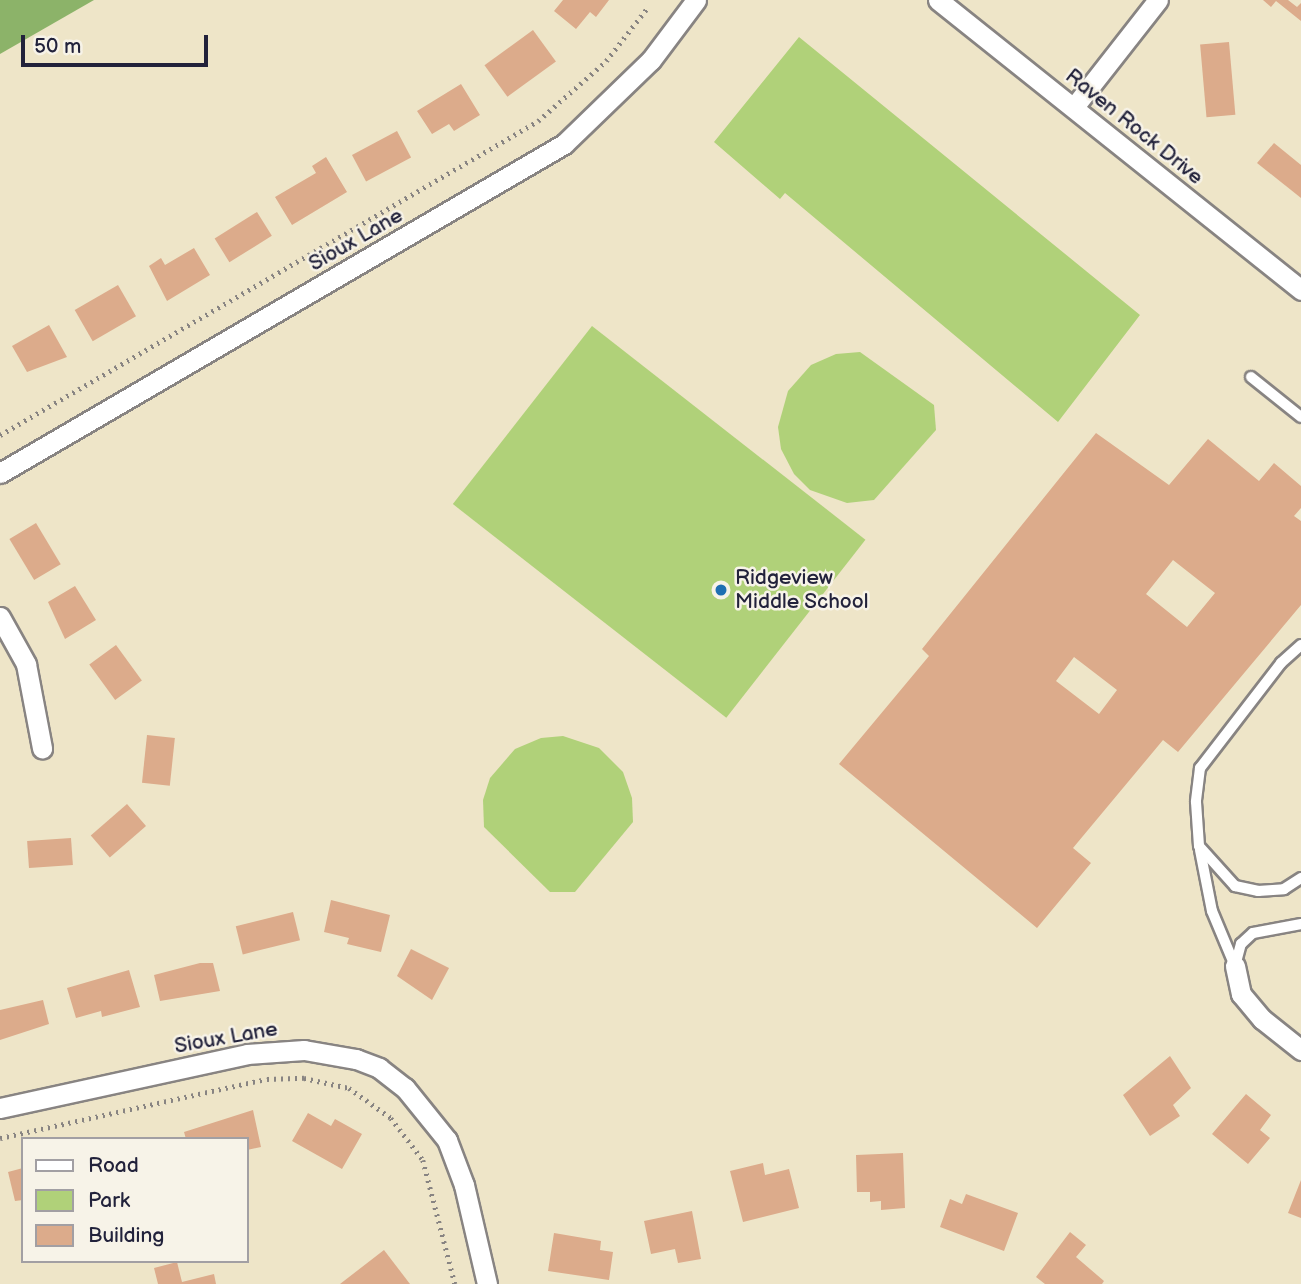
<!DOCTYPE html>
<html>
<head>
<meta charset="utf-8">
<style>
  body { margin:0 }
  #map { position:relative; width:1301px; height:1284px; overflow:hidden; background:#eee5c8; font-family:"Balsamiq Sans",sans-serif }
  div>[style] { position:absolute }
  .green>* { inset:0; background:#b0d179; transform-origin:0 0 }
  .forest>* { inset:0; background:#8cb369 }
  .building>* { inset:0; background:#dcab8b; transform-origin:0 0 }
  .path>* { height:4.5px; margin-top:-2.25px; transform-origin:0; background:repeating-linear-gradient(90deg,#888482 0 2px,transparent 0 7px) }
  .roads { filter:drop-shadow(2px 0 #888482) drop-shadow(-2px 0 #888482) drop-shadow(0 2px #888482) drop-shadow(0 -2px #888482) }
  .service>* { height:10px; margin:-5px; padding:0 5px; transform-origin:5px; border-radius:5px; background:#fff }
  .minor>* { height:19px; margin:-9.5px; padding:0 9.5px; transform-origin:9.5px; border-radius:9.5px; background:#fff }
  .dots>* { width:19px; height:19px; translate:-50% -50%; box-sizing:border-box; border:4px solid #f7f3e8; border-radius:50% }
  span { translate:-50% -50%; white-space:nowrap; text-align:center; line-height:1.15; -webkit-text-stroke:5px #f7f3e8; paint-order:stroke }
  .street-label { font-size:21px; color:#22223b }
  .poi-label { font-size:21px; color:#22223b }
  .left { translate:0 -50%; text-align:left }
  .legend { position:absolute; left:21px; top:1137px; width:228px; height:126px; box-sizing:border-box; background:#f7f3e8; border:2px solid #a29fa3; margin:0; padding:9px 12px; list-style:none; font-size:21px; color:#22223b }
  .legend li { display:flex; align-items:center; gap:14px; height:35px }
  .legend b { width:35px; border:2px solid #a29fa3 }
  .scale { position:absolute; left:21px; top:35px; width:187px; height:32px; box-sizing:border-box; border:4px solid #22223b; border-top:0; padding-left:9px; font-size:21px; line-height:24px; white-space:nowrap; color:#22223b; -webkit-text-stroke:5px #f7f3e8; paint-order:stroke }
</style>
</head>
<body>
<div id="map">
  <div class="green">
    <div style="clip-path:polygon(799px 37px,1140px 315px,1058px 422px,785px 193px,780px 199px,714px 142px)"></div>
    <div style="left:592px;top:326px;width:347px;height:226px;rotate:38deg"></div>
    <div style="clip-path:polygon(860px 352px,934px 405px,936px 430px,874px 500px,847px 503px,810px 490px,794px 474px,781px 449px,778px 427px,788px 391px,811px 365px,836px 354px)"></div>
    <div style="clip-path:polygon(563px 736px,599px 748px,623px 772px,632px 798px,633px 822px,575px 892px,550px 892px,484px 827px,483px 800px,490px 778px,515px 749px,541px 738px)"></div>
  </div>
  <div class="forest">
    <div style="clip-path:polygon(0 0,94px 0,0 54px)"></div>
  </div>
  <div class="building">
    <div style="clip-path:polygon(563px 0,609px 0,596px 17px,590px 12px,576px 29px,554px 11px)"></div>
    <div style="clip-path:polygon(1263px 0,1288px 0,1297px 7px,1301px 3px,1301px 21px,1276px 1px,1271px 7px)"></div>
    <div style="left:533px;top:30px;width:39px;height:60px;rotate:54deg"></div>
    <div style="left:1229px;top:42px;width:73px;height:29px;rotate:85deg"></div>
    <div style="clip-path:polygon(461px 84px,480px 115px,454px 131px,449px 124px,432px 134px,417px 111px)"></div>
    <div style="left:397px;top:131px;width:30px;height:51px;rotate:62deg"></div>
    <div style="clip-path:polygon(1274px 143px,1301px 165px,1301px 198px,1257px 163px)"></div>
    <div style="clip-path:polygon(326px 157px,347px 192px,292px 225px,275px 197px,316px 173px,312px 166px)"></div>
    <div style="left:257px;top:212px;width:28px;height:50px;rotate:58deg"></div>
    <div style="clip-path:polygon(194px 248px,210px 275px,167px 301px,149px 266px,161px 258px,165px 265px)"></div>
    <div style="left:118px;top:285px;width:36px;height:50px;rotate:60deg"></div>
    <div style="clip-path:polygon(49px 325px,67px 357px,27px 372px,12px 346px)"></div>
    <div style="clip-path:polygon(evenodd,1096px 433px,1169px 485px,1208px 439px,1259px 481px,1274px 463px,1301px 486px,1301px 508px,1294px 516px,1301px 521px,1301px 605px,1178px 752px,1163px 740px,1073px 848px,1091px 863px,1037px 928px,839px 764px,929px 656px,922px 649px,1096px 433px,1173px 560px,1215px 593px,1187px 627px,1146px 594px,1173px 560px,1096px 433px,1074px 657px,1117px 690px,1099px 714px,1056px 681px,1074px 657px)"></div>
    <div style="left:36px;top:523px;width:48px;height:31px;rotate:59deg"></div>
    <div style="clip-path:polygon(75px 586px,96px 620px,65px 639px,48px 602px)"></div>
    <div style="left:116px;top:645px;width:44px;height:33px;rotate:54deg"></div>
    <div style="left:147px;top:735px;width:28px;height:48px;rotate:6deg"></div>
    <div style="left:127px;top:804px;width:29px;height:48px;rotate:49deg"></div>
    <div style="left:71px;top:838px;width:27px;height:44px;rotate:86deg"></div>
    <div style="clip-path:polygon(331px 900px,390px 915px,381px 952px,347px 944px,349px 938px,324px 932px)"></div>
    <div style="left:293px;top:912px;width:29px;height:59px;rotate:76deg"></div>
    <div style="clip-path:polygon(411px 949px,449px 968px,432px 1000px,397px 976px)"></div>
    <div style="clip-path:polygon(200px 963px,213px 963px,220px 991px,160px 1001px,154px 975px)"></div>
    <div style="clip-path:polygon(129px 970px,140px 1007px,102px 1017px,101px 1011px,76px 1018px,67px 988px)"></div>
    <div style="clip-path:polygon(43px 1000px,49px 1024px,0 1040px,0 1010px)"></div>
    <div style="clip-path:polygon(1170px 1056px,1191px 1088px,1173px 1105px,1180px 1116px,1150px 1136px,1123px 1095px)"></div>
    <div style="clip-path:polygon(1246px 1094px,1271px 1115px,1260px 1130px,1270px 1138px,1248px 1164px,1212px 1134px)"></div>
    <div style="clip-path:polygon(253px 1110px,261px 1147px,247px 1150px,247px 1139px,186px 1139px,184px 1132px)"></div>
    <div style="clip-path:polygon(308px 1113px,331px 1126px,335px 1119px,362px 1134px,342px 1169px,292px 1141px)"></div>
    <div style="clip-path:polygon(903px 1153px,905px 1208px,881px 1210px,881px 1201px,870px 1202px,870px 1192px,857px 1192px,856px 1155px)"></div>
    <div style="clip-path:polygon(763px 1163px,765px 1175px,789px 1169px,799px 1208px,743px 1222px,730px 1171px)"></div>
    <div style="clip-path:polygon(23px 1168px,23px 1200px,15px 1201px,8px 1172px)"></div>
    <div style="clip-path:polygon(1301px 1180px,1301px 1218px,1288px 1213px)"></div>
    <div style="clip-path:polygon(966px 1194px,1018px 1213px,1004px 1251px,940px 1227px,950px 1199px,962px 1204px)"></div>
    <div style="clip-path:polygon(692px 1211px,701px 1259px,678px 1263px,675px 1249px,651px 1254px,644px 1221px)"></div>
    <div style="clip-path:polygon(1070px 1232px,1086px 1245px,1076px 1257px,1104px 1281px,1102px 1284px,1045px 1284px,1036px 1277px)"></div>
    <div style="clip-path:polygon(554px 1233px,601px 1241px,600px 1250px,613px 1252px,609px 1280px,548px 1271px)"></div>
    <div style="clip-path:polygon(384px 1250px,410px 1284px,340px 1284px)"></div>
    <div style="clip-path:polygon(177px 1262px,182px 1282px,214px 1274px,216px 1284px,158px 1284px,154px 1268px)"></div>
  </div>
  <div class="path">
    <div style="left:0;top:435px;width:623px;rotate:-30.27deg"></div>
    <div style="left:538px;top:121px;width:91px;rotate:-41.4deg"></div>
    <div style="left:606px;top:61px;width:68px;rotate:-52.1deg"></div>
    <div style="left:0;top:1138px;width:273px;rotate:-12.5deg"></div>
    <div style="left:267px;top:1079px;width:37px;rotate:-2deg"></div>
    <div style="left:304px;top:1078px;width:46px;rotate:12.5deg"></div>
    <div style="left:349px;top:1088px;width:52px;rotate:35.5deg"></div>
    <div style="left:391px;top:1118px;width:53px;rotate:52.7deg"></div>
    <div style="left:423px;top:1160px;width:128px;rotate:75.5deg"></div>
  </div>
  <div class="roads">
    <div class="service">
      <div style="left:1251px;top:377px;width:64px;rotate:38.7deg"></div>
      <div style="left:1301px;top:645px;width:27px;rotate:138deg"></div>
      <div style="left:1281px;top:663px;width:133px;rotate:127.6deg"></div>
      <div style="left:1200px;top:768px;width:34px;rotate:97deg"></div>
      <div style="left:1196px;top:802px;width:44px;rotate:86.1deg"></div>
      <div style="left:1199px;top:846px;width:54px;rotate:48deg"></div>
      <div style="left:1235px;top:886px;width:24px;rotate:12deg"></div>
      <div style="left:1258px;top:891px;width:26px;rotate:-4deg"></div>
      <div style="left:1284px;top:889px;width:20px;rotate:-33deg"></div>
      <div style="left:1200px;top:850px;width:62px;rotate:78.9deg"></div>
      <div style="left:1212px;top:911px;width:60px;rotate:67.3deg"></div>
      <div style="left:1235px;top:966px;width:23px;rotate:-75deg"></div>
      <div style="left:1241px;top:944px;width:16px;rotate:-43deg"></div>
      <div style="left:1253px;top:933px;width:49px;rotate:-10.6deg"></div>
    </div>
    <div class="minor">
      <div style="left:938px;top:0;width:465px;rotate:38.6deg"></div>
      <div style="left:1074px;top:107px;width:136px;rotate:-51.9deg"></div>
      <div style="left:0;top:473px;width:653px;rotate:-30.26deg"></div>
      <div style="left:564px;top:144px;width:121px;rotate:-44deg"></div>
      <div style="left:651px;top:60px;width:75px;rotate:-53.1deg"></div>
      <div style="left:0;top:617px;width:54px;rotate:61deg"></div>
      <div style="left:26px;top:664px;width:86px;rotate:79.2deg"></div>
      <div style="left:1235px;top:966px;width:29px;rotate:78deg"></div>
      <div style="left:1241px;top:994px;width:33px;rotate:50deg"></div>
      <div style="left:1262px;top:1019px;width:50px;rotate:38.5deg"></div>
      <div style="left:0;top:1108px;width:253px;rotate:-12.3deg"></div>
      <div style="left:247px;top:1054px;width:57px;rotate:-4deg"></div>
      <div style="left:304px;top:1050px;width:53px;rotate:9.8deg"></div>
      <div style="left:356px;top:1059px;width:25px;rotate:21deg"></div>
      <div style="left:379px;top:1068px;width:33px;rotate:38deg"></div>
      <div style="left:405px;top:1088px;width:67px;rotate:51.1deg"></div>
      <div style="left:447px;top:1140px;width:48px;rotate:69.3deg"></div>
      <div style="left:464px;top:1185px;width:102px;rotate:76.9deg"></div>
    </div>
  </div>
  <div class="dots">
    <div style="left:721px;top:590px;background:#1f6fb2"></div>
  </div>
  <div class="street-label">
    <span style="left:1134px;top:127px;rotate:39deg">Raven Rock Drive</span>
    <span style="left:356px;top:240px;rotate:-30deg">Sioux Lane</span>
    <span style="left:226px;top:1038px;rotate:-10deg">Sioux Lane</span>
  </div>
  <div class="poi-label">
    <span class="left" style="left:735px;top:590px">Ridgeview<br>Middle School</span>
  </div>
  <ul class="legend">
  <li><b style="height:9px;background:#fff"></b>Road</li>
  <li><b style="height:19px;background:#b0d179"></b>Park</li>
  <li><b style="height:19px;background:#dcab8b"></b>Building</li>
  </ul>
  <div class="scale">50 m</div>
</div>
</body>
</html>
